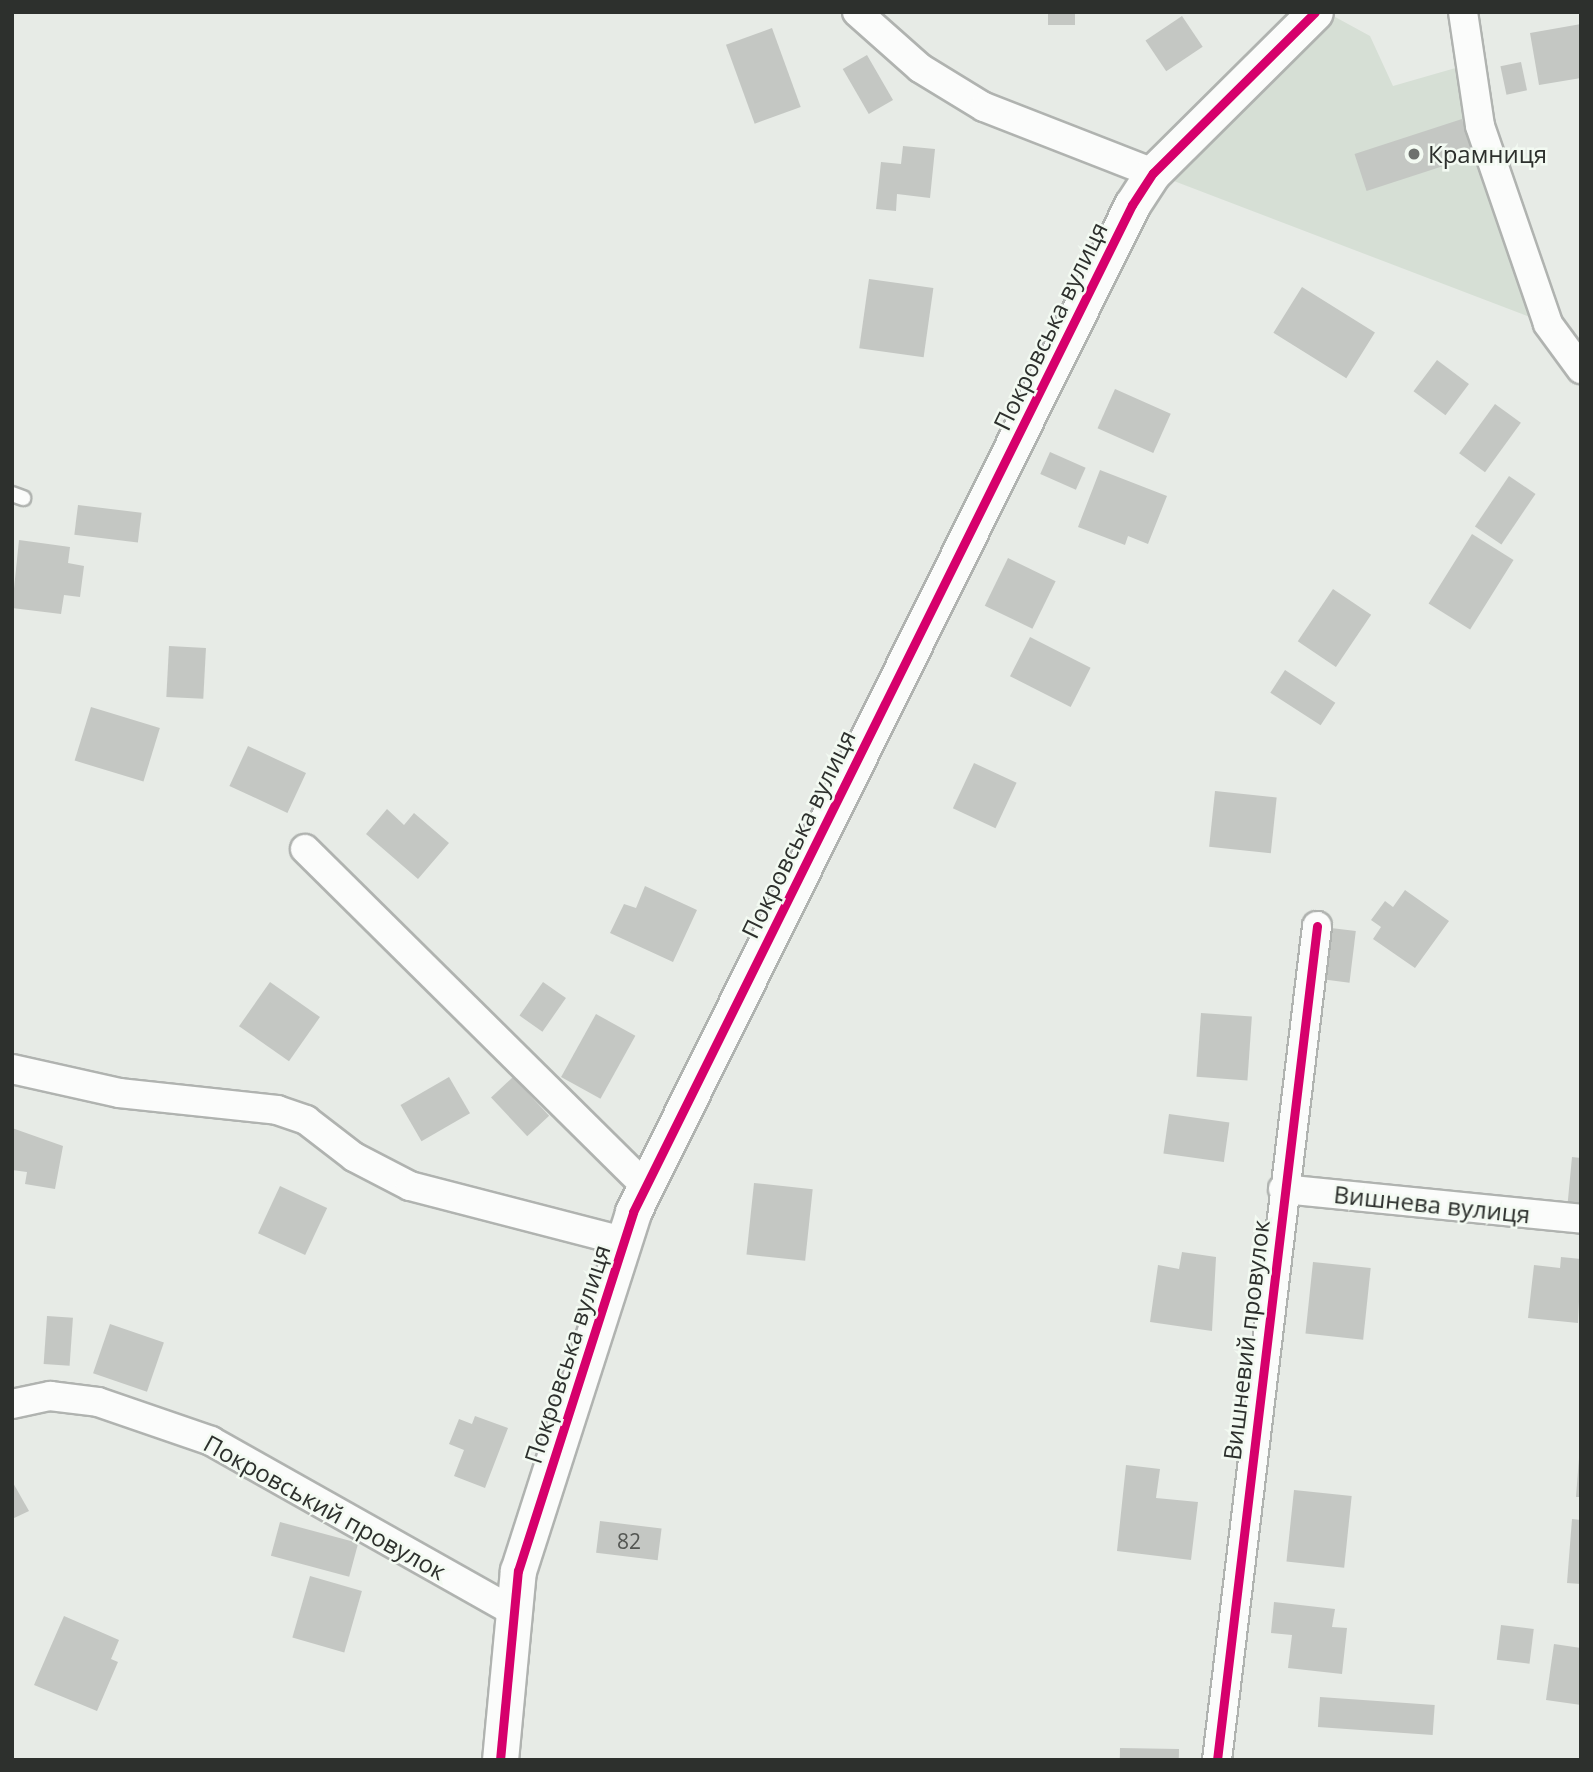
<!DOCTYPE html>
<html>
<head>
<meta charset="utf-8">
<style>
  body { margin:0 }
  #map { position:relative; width:1593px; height:1772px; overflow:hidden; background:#e7ebe6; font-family:"Open Sans",sans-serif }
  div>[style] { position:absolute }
  .built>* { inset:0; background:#d6dfd5 }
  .building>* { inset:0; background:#c4c7c3; transform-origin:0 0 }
  .roads { filter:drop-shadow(2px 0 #b0b3b0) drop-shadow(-2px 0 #b0b3b0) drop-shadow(0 2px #b0b3b0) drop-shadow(0 -2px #b0b3b0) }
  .service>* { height:14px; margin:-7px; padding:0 7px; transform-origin:7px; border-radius:7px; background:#fbfcfb }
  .minor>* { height:28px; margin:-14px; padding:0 14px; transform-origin:14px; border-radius:14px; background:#fbfcfb }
  .tertiary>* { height:35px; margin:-17.5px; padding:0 17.5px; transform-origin:17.5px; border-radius:17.5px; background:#fbfcfb }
  .cycleway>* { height:9px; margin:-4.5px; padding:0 4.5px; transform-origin:4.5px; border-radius:4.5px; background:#d6006c }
  .dots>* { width:19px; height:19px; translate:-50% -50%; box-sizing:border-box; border:4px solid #f3faf2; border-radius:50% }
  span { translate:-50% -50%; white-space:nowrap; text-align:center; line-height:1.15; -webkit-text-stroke:5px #f3faf2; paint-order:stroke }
  .number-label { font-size:21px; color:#535652 }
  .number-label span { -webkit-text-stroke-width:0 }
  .poi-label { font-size:24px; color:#2d302d }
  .left { translate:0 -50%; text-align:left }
  .street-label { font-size:24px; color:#2d302d }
  .frame { position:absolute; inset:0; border:14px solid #2d302d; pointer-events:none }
</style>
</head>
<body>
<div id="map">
  <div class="built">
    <div style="clip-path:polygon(1326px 12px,1370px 36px,1393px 86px,1466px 65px,1548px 324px,1153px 173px)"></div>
  </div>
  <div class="building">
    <div style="left:1048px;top:12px;width:27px;height:13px"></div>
    <div style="left:1182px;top:16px;width:37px;height:44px;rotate:56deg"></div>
    <div style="clip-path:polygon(1581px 24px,1581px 78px,1539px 85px,1530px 33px)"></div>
    <div style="left:772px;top:28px;width:84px;height:49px;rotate:70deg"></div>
    <div style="left:867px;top:55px;width:52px;height:28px;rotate:60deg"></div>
    <div style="left:1521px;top:62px;width:29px;height:21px;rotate:78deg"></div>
    <div style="left:1462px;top:119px;width:39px;height:113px;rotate:72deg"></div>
    <div style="clip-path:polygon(903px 146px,935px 149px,930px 198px,897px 194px,896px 211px,876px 209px,881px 162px,901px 164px)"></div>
    <div style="left:869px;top:279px;width:65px;height:70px;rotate:8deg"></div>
    <div style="left:1302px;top:287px;width:86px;height:54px;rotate:32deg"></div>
    <div style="left:1437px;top:360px;width:40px;height:39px;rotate:37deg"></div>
    <div style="left:1115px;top:389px;width:61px;height:43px;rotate:24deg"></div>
    <div style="left:1495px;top:404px;width:32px;height:61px;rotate:36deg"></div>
    <div style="left:1050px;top:452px;width:39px;height:24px;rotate:24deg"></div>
    <div style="clip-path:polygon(1100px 470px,1167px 496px,1148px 544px,1128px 536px,1125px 545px,1078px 527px)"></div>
    <div style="left:1509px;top:476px;width:32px;height:61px;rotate:34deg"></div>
    <div style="left:78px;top:505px;width:64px;height:30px;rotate:7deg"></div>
    <div style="left:1472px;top:534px;width:49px;height:82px;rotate:32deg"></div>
    <div style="clip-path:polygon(19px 540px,70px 547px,68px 563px,84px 566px,80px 597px,64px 595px,61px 614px,12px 608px)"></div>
    <div style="left:1008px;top:558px;width:53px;height:53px;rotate:26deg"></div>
    <div style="left:1333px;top:589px;width:46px;height:63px;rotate:34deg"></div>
    <div style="left:1030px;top:637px;width:68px;height:44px;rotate:27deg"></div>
    <div style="left:169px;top:646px;width:37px;height:51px;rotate:3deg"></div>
    <div style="left:1285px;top:670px;width:60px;height:27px;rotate:33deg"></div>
    <div style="left:91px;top:707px;width:72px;height:56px;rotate:17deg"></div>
    <div style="left:248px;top:746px;width:64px;height:44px;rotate:25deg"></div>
    <div style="left:974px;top:763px;width:47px;height:50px;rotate:25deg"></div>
    <div style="left:1215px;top:791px;width:62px;height:56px;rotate:6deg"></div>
    <div style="clip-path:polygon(387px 809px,404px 825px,414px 813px,449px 843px,418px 879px,366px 834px)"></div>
    <div style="clip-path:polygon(645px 886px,697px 910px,673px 962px,610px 933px,624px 904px,636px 908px)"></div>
    <div style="clip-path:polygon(1405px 890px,1449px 921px,1415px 968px,1373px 939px,1381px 927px,1371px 920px,1385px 901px,1393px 907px)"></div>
    <div style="left:1331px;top:928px;width:25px;height:52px;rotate:7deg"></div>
    <div style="left:270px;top:982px;width:61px;height:54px;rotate:35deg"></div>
    <div style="left:543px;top:982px;width:28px;height:41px;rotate:35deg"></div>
    <div style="left:1201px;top:1013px;width:51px;height:64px;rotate:4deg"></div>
    <div style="left:596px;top:1014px;width:45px;height:72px;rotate:29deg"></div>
    <div style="left:449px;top:1077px;width:42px;height:56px;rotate:60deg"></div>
    <div style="left:513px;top:1077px;width:53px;height:30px;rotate:47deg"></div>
    <div style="left:1169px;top:1114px;width:61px;height:40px;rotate:8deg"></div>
    <div style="clip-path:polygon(12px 1128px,63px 1146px,55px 1189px,25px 1184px,27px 1172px,12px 1170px)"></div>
    <div style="clip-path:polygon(1572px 1157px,1581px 1158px,1581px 1211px,1567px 1210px)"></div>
    <div style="left:754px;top:1183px;width:59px;height:72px;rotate:6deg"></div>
    <div style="left:280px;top:1186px;width:52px;height:52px;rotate:25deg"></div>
    <div style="clip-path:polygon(1182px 1252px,1216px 1257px,1212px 1331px,1150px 1322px,1158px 1265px,1179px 1269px)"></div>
    <div style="clip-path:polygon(1561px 1257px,1581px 1259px,1578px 1323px,1528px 1318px,1534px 1265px,1560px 1268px)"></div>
    <div style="left:1313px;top:1262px;width:58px;height:72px;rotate:6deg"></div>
    <div style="left:47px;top:1316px;width:26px;height:48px;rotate:4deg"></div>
    <div style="left:110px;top:1324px;width:57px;height:52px;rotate:19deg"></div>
    <div style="clip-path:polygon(475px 1416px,508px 1428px,485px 1488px,454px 1476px,464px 1450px,449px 1444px,459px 1419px,472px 1424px)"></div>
    <div style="clip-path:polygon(1579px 1458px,1581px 1458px,1581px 1497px,1576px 1497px)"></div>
    <div style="clip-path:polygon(1126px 1465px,1160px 1469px,1156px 1498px,1198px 1502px,1191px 1560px,1117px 1551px)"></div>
    <div style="clip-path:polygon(12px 1481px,29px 1511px,12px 1519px)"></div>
    <div style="left:1294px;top:1490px;width:58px;height:72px;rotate:6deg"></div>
    <div style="clip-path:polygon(1572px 1519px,1581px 1520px,1581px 1584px,1567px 1583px)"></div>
    <div style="left:600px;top:1521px;width:62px;height:32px;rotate:7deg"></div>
    <div style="left:280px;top:1522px;width:81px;height:35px;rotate:15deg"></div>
    <div style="left:310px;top:1576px;width:54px;height:64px;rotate:16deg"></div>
    <div style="clip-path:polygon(1274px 1602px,1335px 1609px,1332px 1627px,1347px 1628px,1342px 1674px,1288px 1668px,1292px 1635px,1271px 1633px)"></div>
    <div style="clip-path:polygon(64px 1616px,119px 1640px,111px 1659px,118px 1662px,97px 1711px,34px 1685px)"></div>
    <div style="left:1501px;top:1625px;width:33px;height:35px;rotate:7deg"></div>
    <div style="clip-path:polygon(1554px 1644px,1581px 1648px,1581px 1705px,1546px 1700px)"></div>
    <div style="left:1320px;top:1697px;width:115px;height:30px;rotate:4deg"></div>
    <div style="left:1120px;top:1748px;width:59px;height:12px;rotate:1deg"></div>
  </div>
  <div class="roads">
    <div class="service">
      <div style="left:12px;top:494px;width:12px;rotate:20deg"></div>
    </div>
    <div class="minor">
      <div style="left:857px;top:12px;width:84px;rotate:41.6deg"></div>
      <div style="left:920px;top:68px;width:75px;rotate:31.4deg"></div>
      <div style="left:984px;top:107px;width:181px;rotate:21.3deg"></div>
      <div style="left:1463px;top:12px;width:115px;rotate:81.5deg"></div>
      <div style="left:1480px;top:126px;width:209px;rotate:71deg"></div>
      <div style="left:1548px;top:324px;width:56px;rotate:53.7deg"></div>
      <div style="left:305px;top:849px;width:479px;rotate:44.7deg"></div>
      <div style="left:12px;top:1069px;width:110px;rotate:12.6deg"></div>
      <div style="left:119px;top:1093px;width:159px;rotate:6.1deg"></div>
      <div style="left:277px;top:1110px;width:31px;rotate:19deg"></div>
      <div style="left:306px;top:1120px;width:61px;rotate:37.6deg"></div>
      <div style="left:354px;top:1157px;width:63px;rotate:27.4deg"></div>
      <div style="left:410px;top:1186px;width:220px;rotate:14.5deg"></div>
      <div style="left:1283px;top:1189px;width:300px;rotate:5.7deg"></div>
      <div style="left:12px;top:1404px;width:39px;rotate:-12deg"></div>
      <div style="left:50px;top:1396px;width:48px;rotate:7.1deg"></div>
      <div style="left:98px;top:1402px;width:120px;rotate:19deg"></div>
      <div style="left:211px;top:1441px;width:344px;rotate:29.4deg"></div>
      <div style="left:1217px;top:1760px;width:840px;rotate:-83.16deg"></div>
    </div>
    <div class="tertiary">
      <div style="left:500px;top:1760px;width:190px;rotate:-84.6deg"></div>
      <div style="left:518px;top:1571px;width:377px;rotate:-72.2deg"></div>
      <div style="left:633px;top:1212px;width:1124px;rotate:-63.64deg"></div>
      <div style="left:1132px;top:205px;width:38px;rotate:-57deg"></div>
      <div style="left:1153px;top:173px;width:228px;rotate:-44.8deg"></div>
    </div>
  </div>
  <div class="cycleway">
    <div style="left:500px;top:1760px;width:190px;rotate:-84.6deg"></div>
    <div style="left:518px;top:1571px;width:377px;rotate:-72.2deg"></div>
    <div style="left:633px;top:1212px;width:1124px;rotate:-63.64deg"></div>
    <div style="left:1132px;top:205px;width:38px;rotate:-57deg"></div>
    <div style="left:1153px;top:173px;width:228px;rotate:-44.8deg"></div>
    <div style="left:1217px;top:1760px;width:840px;rotate:-83.16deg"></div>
  </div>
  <div class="dots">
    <div style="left:1414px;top:154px;background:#6e716e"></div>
  </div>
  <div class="number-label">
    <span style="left:629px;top:1541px">82</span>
  </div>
  <div class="poi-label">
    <span class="left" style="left:1428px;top:154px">Крамниця</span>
  </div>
  <div class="street-label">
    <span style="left:1050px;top:326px;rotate:-64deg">Покровська вулиця</span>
    <span style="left:798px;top:834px;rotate:-64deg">Покровська вулиця</span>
    <span style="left:1432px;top:1204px;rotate:6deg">Вишнева вулиця</span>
    <span style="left:1246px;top:1340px;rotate:-83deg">Вишневий провулок</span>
    <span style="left:567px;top:1354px;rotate:-72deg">Покровська вулиця</span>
    <span style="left:325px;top:1507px;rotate:29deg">Покровський провулок</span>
  </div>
  <div class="frame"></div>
</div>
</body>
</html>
